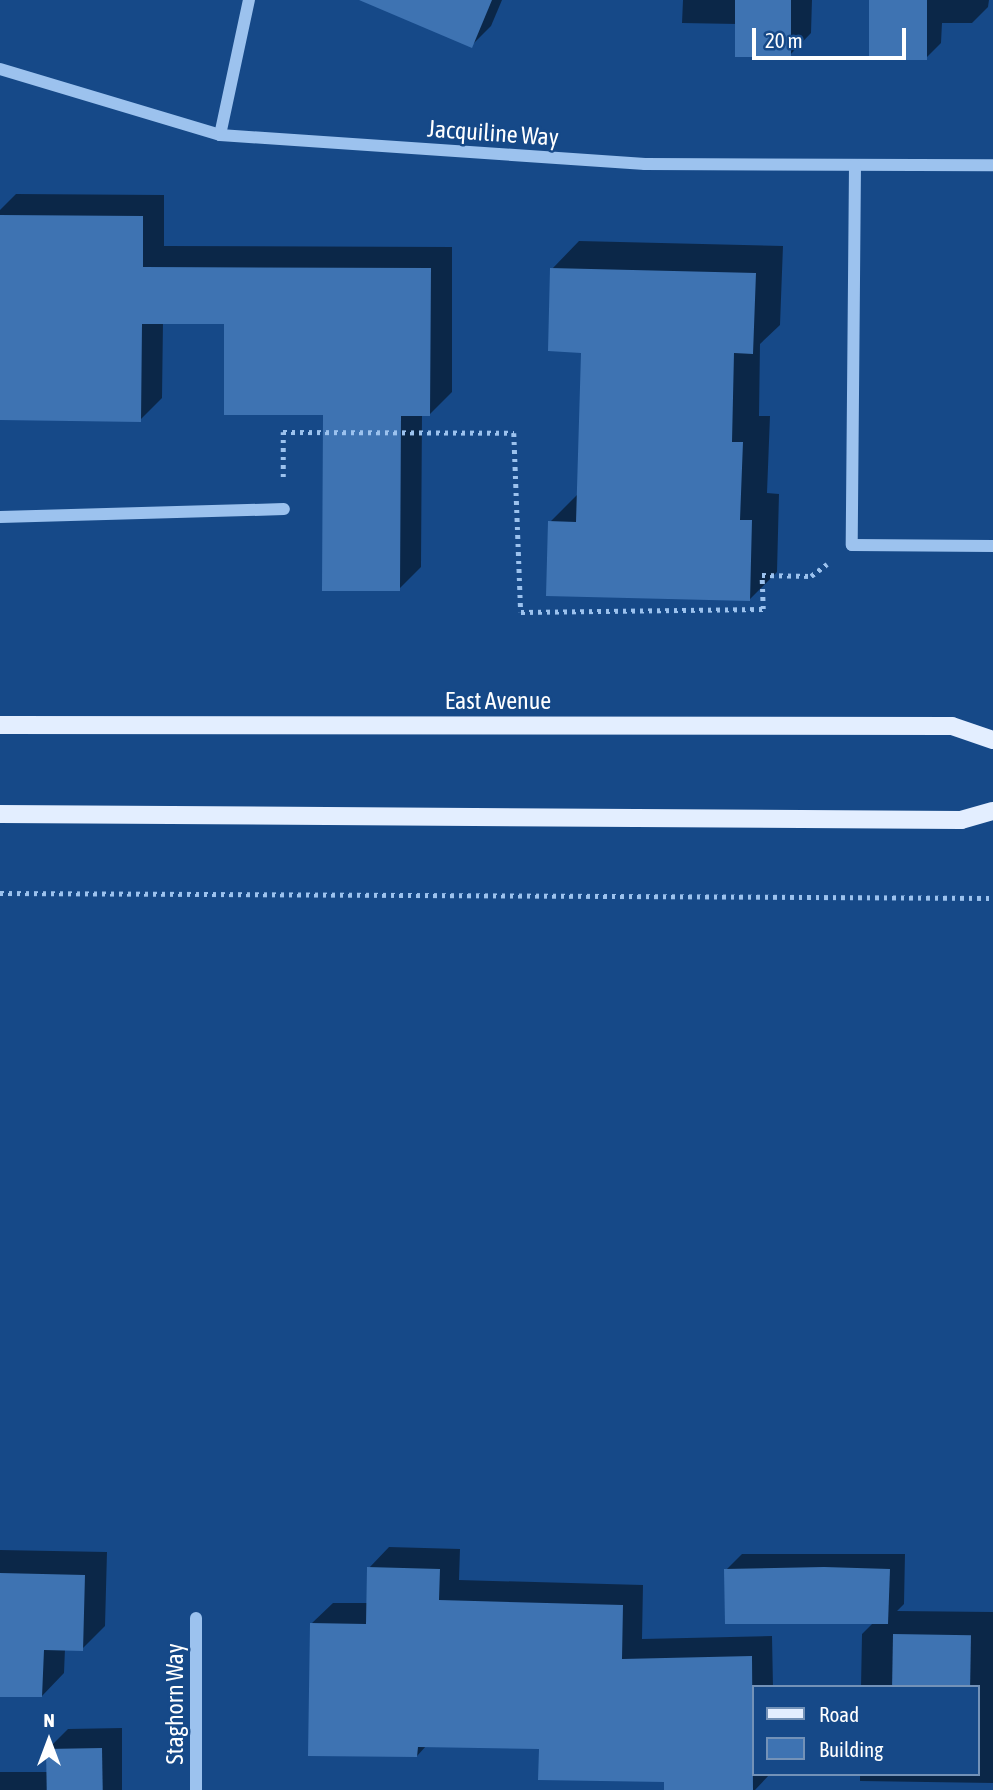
<!DOCTYPE html>
<html>
<head>
<meta charset="utf-8">
<style>
  body { margin:0 }
  #map { position:relative; width:993px; height:1790px; overflow:hidden; background:#164988; font-family:"Asap Condensed",sans-serif }
  div>[style] { position:absolute }
  .shadow>* { inset:0; background:#0007 }
  .building>* { inset:0; background:#3e73b2; transform-origin:0 0 }
  .path>* { height:4.5px; margin-top:-2.25px; transform-origin:0; background:repeating-linear-gradient(90deg,#9cc2ee 0 3.5px,transparent 0 8.5px) }
  .minor>* { height:12px; margin:-6px; padding:0 6px; transform-origin:6px; border-radius:6px; background:#9cc2ee }
  .major>* { height:18px; margin:-9px; padding:0 9px; transform-origin:9px; border-radius:9px; background:#e3eeff }
  span { translate:-50% -50%; white-space:nowrap; text-align:center; line-height:1.15; -webkit-text-stroke:5px #164988; paint-order:stroke }
  .street-label { font-size:24px; color:#fff }
  .legend { position:absolute; left:752px; top:1685px; width:228px; height:91px; box-sizing:border-box; background:#164988; border:2px solid #7392b8; margin:0; padding:9px 12px; list-style:none; font-size:21px; color:#fff }
  .legend li { display:flex; align-items:center; gap:14px; height:35px }
  .legend b { width:35px; border:2px solid #7392b8 }
  .north { position:absolute; left:14px; top:1706px; width:70px; height:70px; -webkit-text-stroke:5px #164988; paint-order:stroke; rotate:0deg; font-size:19px; font-weight:700; line-height:28px; text-align:center; color:#fff }
  .north::after { content:''; display:block; margin:auto; width:24px; height:32px; background:#fff; clip-path:polygon(50% 0,100% 100%,50% 72%,0 100%) }
  .scale { position:absolute; left:752px; top:28px; width:154px; height:32px; box-sizing:border-box; border:4px solid #fff; border-top:0; padding-left:9px; font-size:21px; line-height:24px; white-space:nowrap; color:#fff; -webkit-text-stroke:5px #164988; paint-order:stroke }
</style>
</head>
<body>
<div id="map">
  <div class="shadow">
    <div style="clip-path:polygon(392px 0,502px 0,491px 26px,472px 45px)"></div>
    <div style="clip-path:polygon(683px 0,812px 0,811px 33px,789px 56px,737px 24px,682px 23px)"></div>
    <div style="clip-path:polygon(871px 0,989px 0,988px 7px,972px 23px,942px 23px,941px 43px,925px 59px)"></div>
    <div style="clip-path:polygon(16px 194px,164px 195px,164px 246px,452px 247px,452px 392px,430px 414px,422px 414px,421px 567px,399px 589px,325px 414px,226px 322px,163px 322px,162px 398px,140px 420px,0 418px,0 210px)"></div>
    <div style="clip-path:polygon(579px 241px,783px 246px,780px 325px,760px 344px,759px 416px,770px 416px,767px 493px,779px 494px,777px 572px,750px 599px,550px 522px,578px 494px,583px 351px,552px 269px)"></div>
    <div style="clip-path:polygon(389px 1547px,460px 1549px,459px 1580px,643px 1585px,642px 1639px,772px 1636px,773px 1687px,753px 1687px,753px 1774px,770px 1774px,755px 1790px,665px 1790px,665px 1781px,541px 1747px,427px 1745px,417px 1756px,312px 1623px,333px 1603px,368px 1603px,369px 1568px)"></div>
    <div style="clip-path:polygon(0 1550px,107px 1552px,105px 1626px,82px 1649px,65px 1649px,64px 1673px,42px 1696px,0 1695px)"></div>
    <div style="clip-path:polygon(742px 1554px,905px 1554px,904px 1604px,897px 1611px,993px 1612px,993px 1783px,860px 1781px,860px 1774px,977px 1774px,977px 1687px,861px 1687px,862px 1634px,875px 1621px,726px 1570px)"></div>
    <div style="clip-path:polygon(122px 1728px,122px 1790px,0 1790px,0 1772px,47px 1772px,47px 1750px,68px 1729px)"></div>
  </div>
  <div class="building">
    <div style="clip-path:polygon(359px 0,492px 0,472px 48px)"></div>
    <div style="left:735px;top:0;width:56px;height:57px"></div>
    <div style="left:869px;top:0;width:58px;height:60px"></div>
    <div style="clip-path:polygon(0 215px,143px 216px,143px 267px,431px 268px,430px 416px,401px 416px,400px 591px,322px 591px,323px 415px,224px 415px,224px 324px,142px 324px,141px 422px,0 420px)"></div>
    <div style="clip-path:polygon(550px 268px,756px 273px,753px 354px,734px 353px,732px 442px,743px 442px,740px 520px,752px 520px,750px 601px,546px 596px,548px 521px,576px 522px,581px 353px,548px 351px)"></div>
    <div style="clip-path:polygon(367px 1567px,440px 1569px,439px 1600px,623px 1605px,622px 1659px,752px 1656px,753px 1790px,664px 1790px,664px 1782px,538px 1780px,539px 1749px,418px 1747px,417px 1757px,308px 1756px,310px 1623px,366px 1624px)"></div>
    <div style="clip-path:polygon(824px 1567px,890px 1569px,888px 1624px,725px 1624px,724px 1569px)"></div>
    <div style="clip-path:polygon(0 1573px,85px 1575px,83px 1651px,44px 1650px,42px 1697px,0 1697px)"></div>
    <div style="left:893px;top:1634px;width:78px;height:53px;rotate:1deg"></div>
    <div style="left:102px;top:1748px;width:42px;height:56px;rotate:89deg"></div>
  </div>
  <div class="path">
    <div style="left:283px;top:477px;width:45px;rotate:-90deg"></div>
    <div style="left:283px;top:432px;width:231px;rotate:0.2deg"></div>
    <div style="left:514px;top:433px;width:179px;rotate:87.8deg"></div>
    <div style="left:521px;top:612px;width:242px;rotate:-0.7deg"></div>
    <div style="left:763px;top:609px;width:34px;rotate:-92deg"></div>
    <div style="left:762px;top:575px;width:49px;rotate:1.2deg"></div>
    <div style="left:811px;top:576px;width:20px;rotate:-37deg"></div>
    <div style="left:0;top:893px;width:993px;rotate:0.29deg"></div>
  </div>
  <div class="minor">
    <div style="left:0;top:69px;width:230px;rotate:16.7deg"></div>
    <div style="left:220px;top:135px;width:426px;rotate:3.9deg"></div>
    <div style="left:645px;top:164px;width:348px;rotate:0.2deg"></div>
    <div style="left:220px;top:135px;width:138px;rotate:-77.9deg"></div>
    <div style="left:855px;top:165px;width:380px;rotate:90.5deg"></div>
    <div style="left:852px;top:545px;width:141px;rotate:0.4deg"></div>
    <div style="left:0;top:517px;width:284px;rotate:-1.6deg"></div>
    <div style="left:196px;top:1618px;width:172px;rotate:90deg"></div>
  </div>
  <div class="major">
    <div style="left:0;top:725px;width:952px;rotate:0.06deg"></div>
    <div style="left:952px;top:726px;width:43px;rotate:18.9deg"></div>
    <div style="left:0;top:814px;width:961px;rotate:0.36deg"></div>
    <div style="left:961px;top:820px;width:33px;rotate:-16deg"></div>
  </div>
  <div class="street-label">
    <span style="left:493px;top:133px;rotate:4deg">Jacquiline Way</span>
    <span style="left:498px;top:701px">East Avenue</span>
    <span style="left:175px;top:1704px;rotate:-90deg">Staghorn Way</span>
  </div>
  <ul class="legend">
  <li><b style="height:9px;background:#e3eeff"></b>Road</li>
  <li><b style="height:19px;background:#3e73b2"></b>Building</li>
  </ul>
  <div class="north">N</div>
  <div class="scale">20 m</div>
</div>
</body>
</html>
